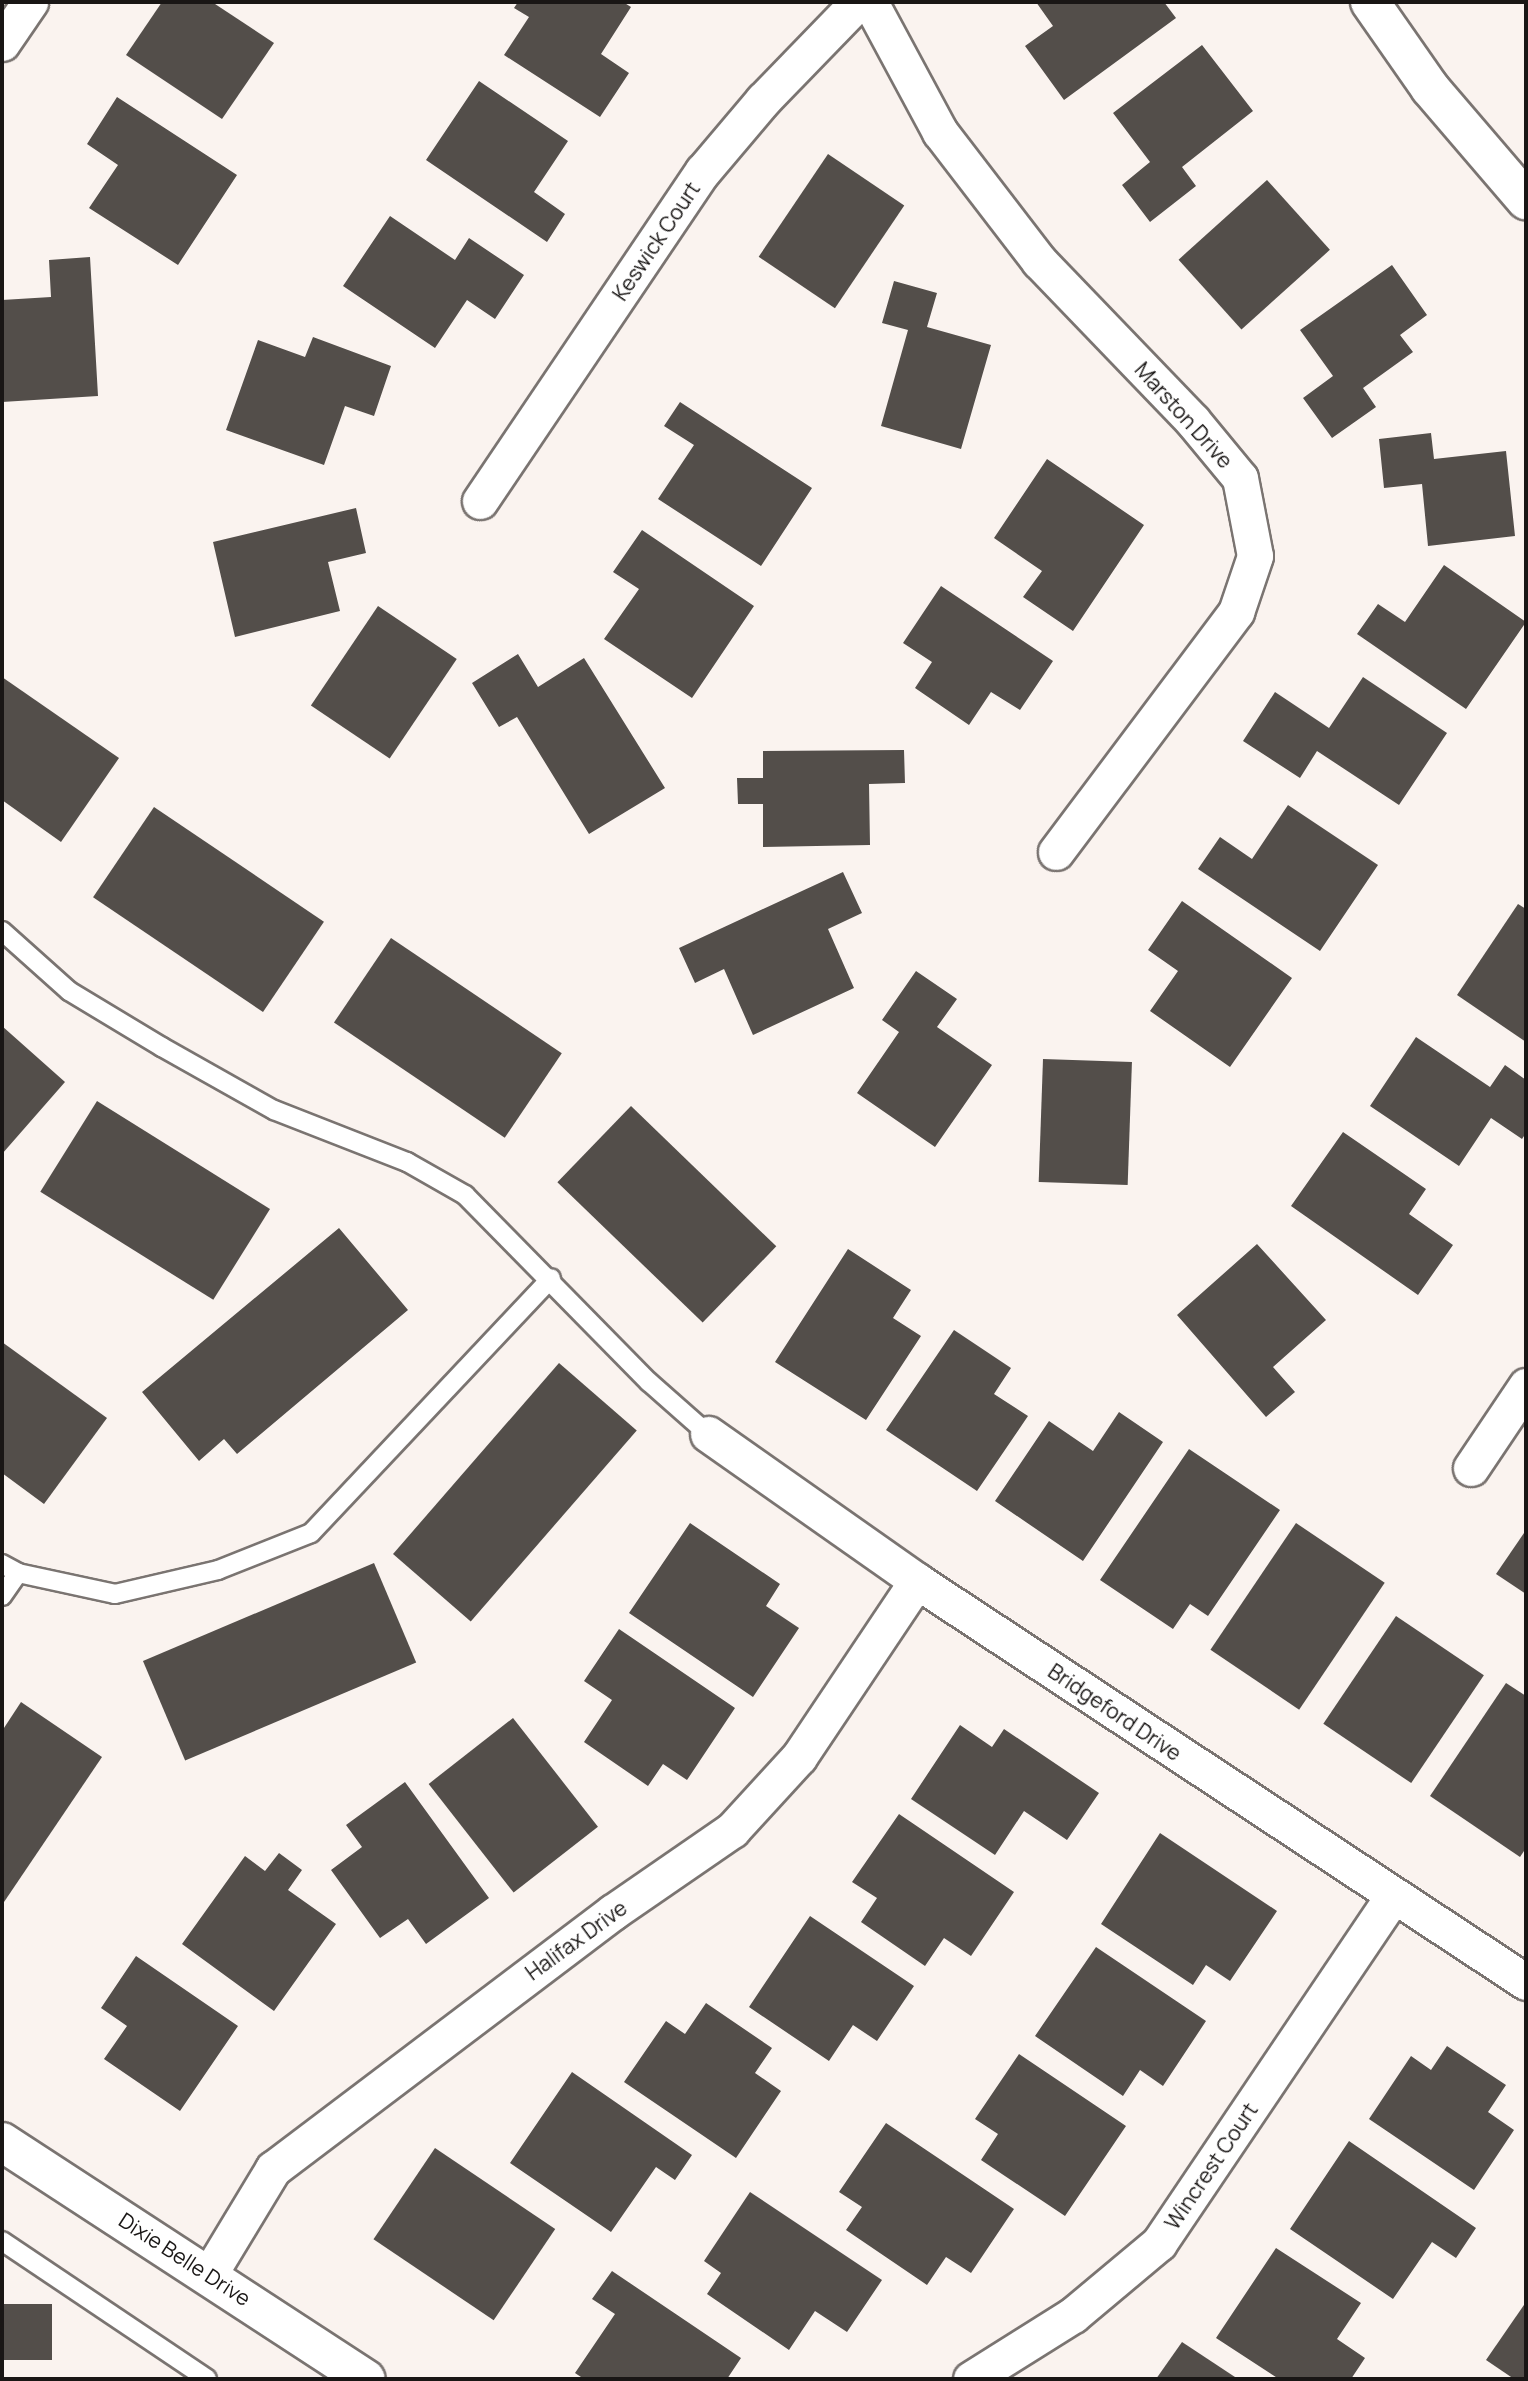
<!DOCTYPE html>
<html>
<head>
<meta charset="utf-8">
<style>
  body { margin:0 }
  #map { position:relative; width:1528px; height:2381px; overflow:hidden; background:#faf3ef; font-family:Manrope,sans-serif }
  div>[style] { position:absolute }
  .building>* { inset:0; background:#534e4a; transform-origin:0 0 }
  .roads { filter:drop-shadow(2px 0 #7a7471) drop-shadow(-2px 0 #7a7471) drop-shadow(0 2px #7a7471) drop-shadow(0 -2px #7a7471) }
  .service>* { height:18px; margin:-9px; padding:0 9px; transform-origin:9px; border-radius:9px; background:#fff }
  .minor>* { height:35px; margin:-17.5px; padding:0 17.5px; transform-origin:17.5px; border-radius:17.5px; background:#fff }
  .tertiary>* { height:38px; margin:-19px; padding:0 19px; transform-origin:19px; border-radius:19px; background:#fff }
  span { translate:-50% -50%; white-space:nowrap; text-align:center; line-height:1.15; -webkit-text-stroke:7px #fff; paint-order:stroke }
  .street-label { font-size:21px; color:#191615 }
  .frame { position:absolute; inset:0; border:4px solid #191615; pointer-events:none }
</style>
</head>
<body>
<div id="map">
  <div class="building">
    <div style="clip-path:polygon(162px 2px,212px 2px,274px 43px,222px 119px,126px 55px)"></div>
    <div style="clip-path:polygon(518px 2px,623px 2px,631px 7px,601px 54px,629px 73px,600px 117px,504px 55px,529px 17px,514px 8px)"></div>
    <div style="clip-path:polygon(1036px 2px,1164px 2px,1176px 18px,1064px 100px,1025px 46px,1053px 26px)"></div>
    <div style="clip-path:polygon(1202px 45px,1253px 111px,1182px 167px,1196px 186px,1150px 222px,1122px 185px,1150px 162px,1113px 113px)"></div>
    <div style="clip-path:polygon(479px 81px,568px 141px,534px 192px,565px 214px,547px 242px,426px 160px)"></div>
    <div style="clip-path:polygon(117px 97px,237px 175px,178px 265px,89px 208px,118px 165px,87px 144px)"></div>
    <div style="left:828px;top:154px;width:92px;height:124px;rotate:34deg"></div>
    <div style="left:1267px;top:180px;width:94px;height:119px;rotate:48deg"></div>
    <div style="clip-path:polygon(390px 216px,455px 260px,469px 238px,524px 275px,495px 319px,467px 300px,435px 348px,343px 286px)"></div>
    <div style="clip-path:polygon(90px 257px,98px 396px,2px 402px,2px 300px,51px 297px,49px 260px)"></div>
    <div style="clip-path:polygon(1392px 265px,1427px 315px,1400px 335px,1413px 352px,1363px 388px,1376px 407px,1332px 438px,1303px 398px,1333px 376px,1300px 330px)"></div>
    <div style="clip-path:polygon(894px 281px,937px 293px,927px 327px,991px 345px,961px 449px,881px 426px,908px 330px,882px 323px)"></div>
    <div style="clip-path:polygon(313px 337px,391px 366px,374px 416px,345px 406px,324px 465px,226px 430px,258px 340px,305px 357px)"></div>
    <div style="clip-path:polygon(680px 402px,812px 488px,761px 566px,658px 499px,694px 445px,664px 426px)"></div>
    <div style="clip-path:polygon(1431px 433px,1434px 459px,1506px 451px,1515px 536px,1428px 546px,1422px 484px,1384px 488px,1379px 439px)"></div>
    <div style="clip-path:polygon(1047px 459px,1144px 525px,1073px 631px,1023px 597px,1042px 571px,994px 538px)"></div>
    <div style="clip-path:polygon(356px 508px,366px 553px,328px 562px,340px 611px,235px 637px,213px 542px)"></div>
    <div style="clip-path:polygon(642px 530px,754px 606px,692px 698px,604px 639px,639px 589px,613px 572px)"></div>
    <div style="clip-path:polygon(1444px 565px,1526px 622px,1466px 709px,1357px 634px,1378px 604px,1405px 622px)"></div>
    <div style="clip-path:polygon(941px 586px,1053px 661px,1020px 710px,991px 692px,969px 725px,915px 688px,932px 662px,903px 643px)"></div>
    <div style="left:378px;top:606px;width:95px;height:120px;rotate:34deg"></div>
    <div style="clip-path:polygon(518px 654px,538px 687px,584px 658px,665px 788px,589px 834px,517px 717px,499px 727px,472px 683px)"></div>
    <div style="clip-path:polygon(2px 677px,119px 758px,61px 842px,2px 800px)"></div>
    <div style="clip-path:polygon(1363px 677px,1447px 733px,1399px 805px,1317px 751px,1300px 778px,1243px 741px,1275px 692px,1329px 728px)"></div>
    <div style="clip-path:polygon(904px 750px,905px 783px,869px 784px,870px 845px,763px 847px,763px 804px,738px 804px,737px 778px,763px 778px,763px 751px)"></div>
    <div style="clip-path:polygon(1288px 805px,1378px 865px,1320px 951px,1198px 869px,1220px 837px,1252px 859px)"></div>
    <div style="left:154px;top:807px;width:205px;height:109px;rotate:34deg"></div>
    <div style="clip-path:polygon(843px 872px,862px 913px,828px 929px,854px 988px,753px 1035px,724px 969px,695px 983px,679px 948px)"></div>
    <div style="clip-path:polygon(1182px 901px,1292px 978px,1230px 1067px,1150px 1011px,1178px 971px,1148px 950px)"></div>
    <div style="clip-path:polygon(1518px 904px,1526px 909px,1526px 1042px,1457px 995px)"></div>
    <div style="left:391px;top:938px;width:206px;height:102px;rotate:34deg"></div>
    <div style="clip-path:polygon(916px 971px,957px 999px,937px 1027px,992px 1065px,935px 1147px,857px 1093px,899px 1032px,882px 1020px)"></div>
    <div style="clip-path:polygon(2px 1026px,65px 1082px,2px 1154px)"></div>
    <div style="clip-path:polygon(1416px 1037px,1490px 1087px,1505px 1065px,1526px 1080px,1526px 1133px,1522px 1139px,1491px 1118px,1459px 1166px,1370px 1106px)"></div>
    <div style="left:1043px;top:1059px;width:89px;height:123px;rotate:2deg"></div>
    <div style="left:97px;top:1101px;width:204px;height:107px;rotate:32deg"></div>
    <div style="left:631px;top:1106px;width:202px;height:106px;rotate:44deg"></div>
    <div style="clip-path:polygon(1343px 1132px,1426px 1189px,1409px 1214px,1453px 1245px,1418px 1295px,1291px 1206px)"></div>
    <div style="clip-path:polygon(339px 1228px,408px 1310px,237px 1454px,224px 1439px,199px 1461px,142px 1392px)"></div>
    <div style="clip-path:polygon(1257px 1244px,1326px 1320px,1273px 1367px,1295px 1392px,1266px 1417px,1177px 1315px)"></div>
    <div style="clip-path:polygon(848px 1249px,911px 1290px,893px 1318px,921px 1336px,866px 1420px,775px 1362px)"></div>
    <div style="clip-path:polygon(954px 1330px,1011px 1368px,994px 1394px,1028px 1416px,977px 1491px,886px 1430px)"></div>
    <div style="clip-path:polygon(2px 1342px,107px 1418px,44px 1504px,2px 1473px)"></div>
    <div style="left:559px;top:1363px;width:103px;height:253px;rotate:41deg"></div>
    <div style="clip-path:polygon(1119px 1412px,1163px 1442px,1083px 1561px,995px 1501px,1049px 1421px,1093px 1451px)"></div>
    <div style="clip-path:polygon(1189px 1449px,1280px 1510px,1208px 1616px,1190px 1604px,1173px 1629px,1100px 1580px)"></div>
    <div style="clip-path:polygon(690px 1523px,780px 1584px,766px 1606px,799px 1628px,753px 1697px,629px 1613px)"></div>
    <div style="left:1296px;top:1523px;width:107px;height:153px;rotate:34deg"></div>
    <div style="clip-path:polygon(1524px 1533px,1526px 1534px,1526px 1594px,1496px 1574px)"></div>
    <div style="left:374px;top:1563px;width:108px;height:251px;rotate:67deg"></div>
    <div style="left:1396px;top:1616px;width:106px;height:130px;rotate:34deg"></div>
    <div style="clip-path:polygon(619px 1629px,735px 1708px,687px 1780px,663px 1764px,648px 1786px,584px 1742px,612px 1700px,584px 1681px)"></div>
    <div style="clip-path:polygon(1506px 1683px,1526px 1696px,1526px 1848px,1520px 1857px,1430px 1796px)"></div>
    <div style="clip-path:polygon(21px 1702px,102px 1757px,2px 1905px,2px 1731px)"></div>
    <div style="left:513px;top:1718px;width:138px;height:107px;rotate:52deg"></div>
    <div style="clip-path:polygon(960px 1725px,992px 1747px,1004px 1729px,1099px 1793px,1067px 1840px,1024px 1811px,995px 1855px,911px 1799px)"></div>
    <div style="clip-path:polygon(405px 1782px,489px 1898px,426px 1944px,408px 1919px,380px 1938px,331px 1870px,362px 1847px,346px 1825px)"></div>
    <div style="clip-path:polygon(899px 1814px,1014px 1892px,971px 1956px,944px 1938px,925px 1966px,861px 1922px,877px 1898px,852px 1882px)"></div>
    <div style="clip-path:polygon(1160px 1833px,1277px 1911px,1230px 1981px,1206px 1965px,1193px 1985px,1101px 1924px)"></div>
    <div style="clip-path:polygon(279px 1853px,302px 1870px,288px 1890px,336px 1924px,274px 2011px,182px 1944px,245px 1856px,265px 1871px)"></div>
    <div style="clip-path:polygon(810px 1916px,914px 1986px,877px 2041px,853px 2025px,829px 2061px,749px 2007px)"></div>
    <div style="clip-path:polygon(1096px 1947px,1206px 2021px,1163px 2086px,1140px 2070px,1123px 2096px,1035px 2036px)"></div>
    <div style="clip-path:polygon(136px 1956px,238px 2026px,180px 2111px,104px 2059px,127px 2026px,101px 2008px)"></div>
    <div style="clip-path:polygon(706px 2003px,772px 2048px,755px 2073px,781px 2091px,736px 2158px,624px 2082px,666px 2021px,685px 2034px)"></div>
    <div style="clip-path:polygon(1447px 2046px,1506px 2085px,1488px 2112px,1514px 2130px,1474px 2190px,1369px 2119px,1411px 2056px,1431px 2070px)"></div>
    <div style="clip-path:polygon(1019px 2054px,1126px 2126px,1065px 2216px,981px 2160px,998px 2134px,975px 2119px)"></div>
    <div style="clip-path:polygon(572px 2072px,692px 2155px,675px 2180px,656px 2167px,611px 2232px,510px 2163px)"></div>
    <div style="clip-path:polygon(886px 2123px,1014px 2209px,971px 2273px,946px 2257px,927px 2285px,846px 2230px,862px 2207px,839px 2192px)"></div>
    <div style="clip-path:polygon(1349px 2141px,1476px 2228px,1456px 2258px,1432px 2242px,1393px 2299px,1290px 2229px)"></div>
    <div style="left:435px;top:2148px;width:145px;height:110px;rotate:34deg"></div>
    <div style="clip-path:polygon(750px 2192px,882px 2280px,847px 2332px,815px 2311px,789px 2350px,707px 2294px,721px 2273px,704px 2261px)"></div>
    <div style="clip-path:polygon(1276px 2248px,1361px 2303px,1337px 2339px,1365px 2358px,1351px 2379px,1279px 2379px,1216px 2338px)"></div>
    <div style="clip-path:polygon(612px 2271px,741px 2358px,727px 2379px,584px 2379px,575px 2373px,615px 2314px,592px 2299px)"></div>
    <div style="clip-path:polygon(1526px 2302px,1526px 2379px,1514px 2379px,1486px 2360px)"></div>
    <div style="left:2px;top:2304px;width:50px;height:56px"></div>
    <div style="clip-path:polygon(1182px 2342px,1238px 2379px,1156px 2379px)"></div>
  </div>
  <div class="roads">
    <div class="service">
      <div style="left:2px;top:931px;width:90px;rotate:41.8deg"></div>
      <div style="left:69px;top:991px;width:109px;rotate:31.1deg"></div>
      <div style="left:162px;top:1047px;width:129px;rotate:29.4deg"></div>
      <div style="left:274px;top:1110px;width:143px;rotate:21.4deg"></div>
      <div style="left:407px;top:1162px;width:67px;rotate:29.6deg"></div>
      <div style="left:465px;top:1195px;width:262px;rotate:45.5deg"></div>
      <div style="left:649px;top:1382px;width:79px;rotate:41.4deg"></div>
      <div style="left:2px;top:1564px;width:18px;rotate:29deg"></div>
      <div style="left:18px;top:1573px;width:99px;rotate:12.2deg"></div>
      <div style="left:115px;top:1594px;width:106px;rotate:-13.1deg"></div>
      <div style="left:218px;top:1570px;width:100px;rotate:-21.7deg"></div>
      <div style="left:311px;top:1533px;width:350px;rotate:-46.7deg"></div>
      <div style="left:2px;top:1596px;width:28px;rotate:-55deg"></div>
      <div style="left:2px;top:2241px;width:247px;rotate:33.9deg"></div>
    </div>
    <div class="minor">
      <div style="left:870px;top:2px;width:148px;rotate:61.7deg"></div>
      <div style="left:940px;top:132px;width:163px;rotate:52.5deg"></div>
      <div style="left:1039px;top:261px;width:221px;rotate:46.1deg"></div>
      <div style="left:1192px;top:420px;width:75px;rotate:50.4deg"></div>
      <div style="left:1240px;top:478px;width:79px;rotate:79.1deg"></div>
      <div style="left:1255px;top:556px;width:59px;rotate:108.7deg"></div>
      <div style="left:1236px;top:612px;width:300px;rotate:126.9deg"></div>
      <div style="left:2px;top:43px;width:50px;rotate:-55.7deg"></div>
      <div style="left:480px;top:501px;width:398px;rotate:-56deg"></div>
      <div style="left:703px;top:171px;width:93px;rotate:-49.8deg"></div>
      <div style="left:763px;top:100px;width:136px;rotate:-45.9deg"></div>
      <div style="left:708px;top:1434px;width:256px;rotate:35.1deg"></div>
      <div style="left:917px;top:1581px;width:729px;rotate:33.36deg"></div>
      <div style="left:1471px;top:1468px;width:99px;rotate:-56.1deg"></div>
      <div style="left:210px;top:2273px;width:122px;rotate:-58.8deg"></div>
      <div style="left:273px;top:2169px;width:426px;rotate:-37.1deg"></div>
      <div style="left:613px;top:1912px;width:145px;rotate:-34.6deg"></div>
      <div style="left:732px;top:1830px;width:99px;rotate:-47.5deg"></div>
      <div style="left:799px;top:1757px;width:212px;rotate:-56.2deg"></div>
      <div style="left:971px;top:2379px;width:120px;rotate:-32.1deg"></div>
      <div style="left:1073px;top:2315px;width:112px;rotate:-39.9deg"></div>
      <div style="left:1159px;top:2243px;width:419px;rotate:-56deg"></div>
    </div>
    <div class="tertiary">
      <div style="left:1370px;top:2px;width:105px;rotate:55.1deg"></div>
      <div style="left:1430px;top:88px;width:148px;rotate:49.4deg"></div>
      <div style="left:2px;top:2142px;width:434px;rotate:33.1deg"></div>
    </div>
  </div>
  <div class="street-label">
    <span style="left:656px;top:241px;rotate:-56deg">Keswick Court</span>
    <span style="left:1184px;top:415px;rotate:48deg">Marston Drive</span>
    <span style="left:1115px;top:1712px;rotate:34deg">Bridgeford Drive</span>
    <span style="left:576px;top:1940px;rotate:-36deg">Halifax Drive</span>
    <span style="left:1211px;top:2166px;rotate:-56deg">Wincrest Court</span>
    <span style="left:185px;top:2259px;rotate:33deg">Dixie Belle Drive</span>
  </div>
  <div class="frame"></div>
</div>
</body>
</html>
